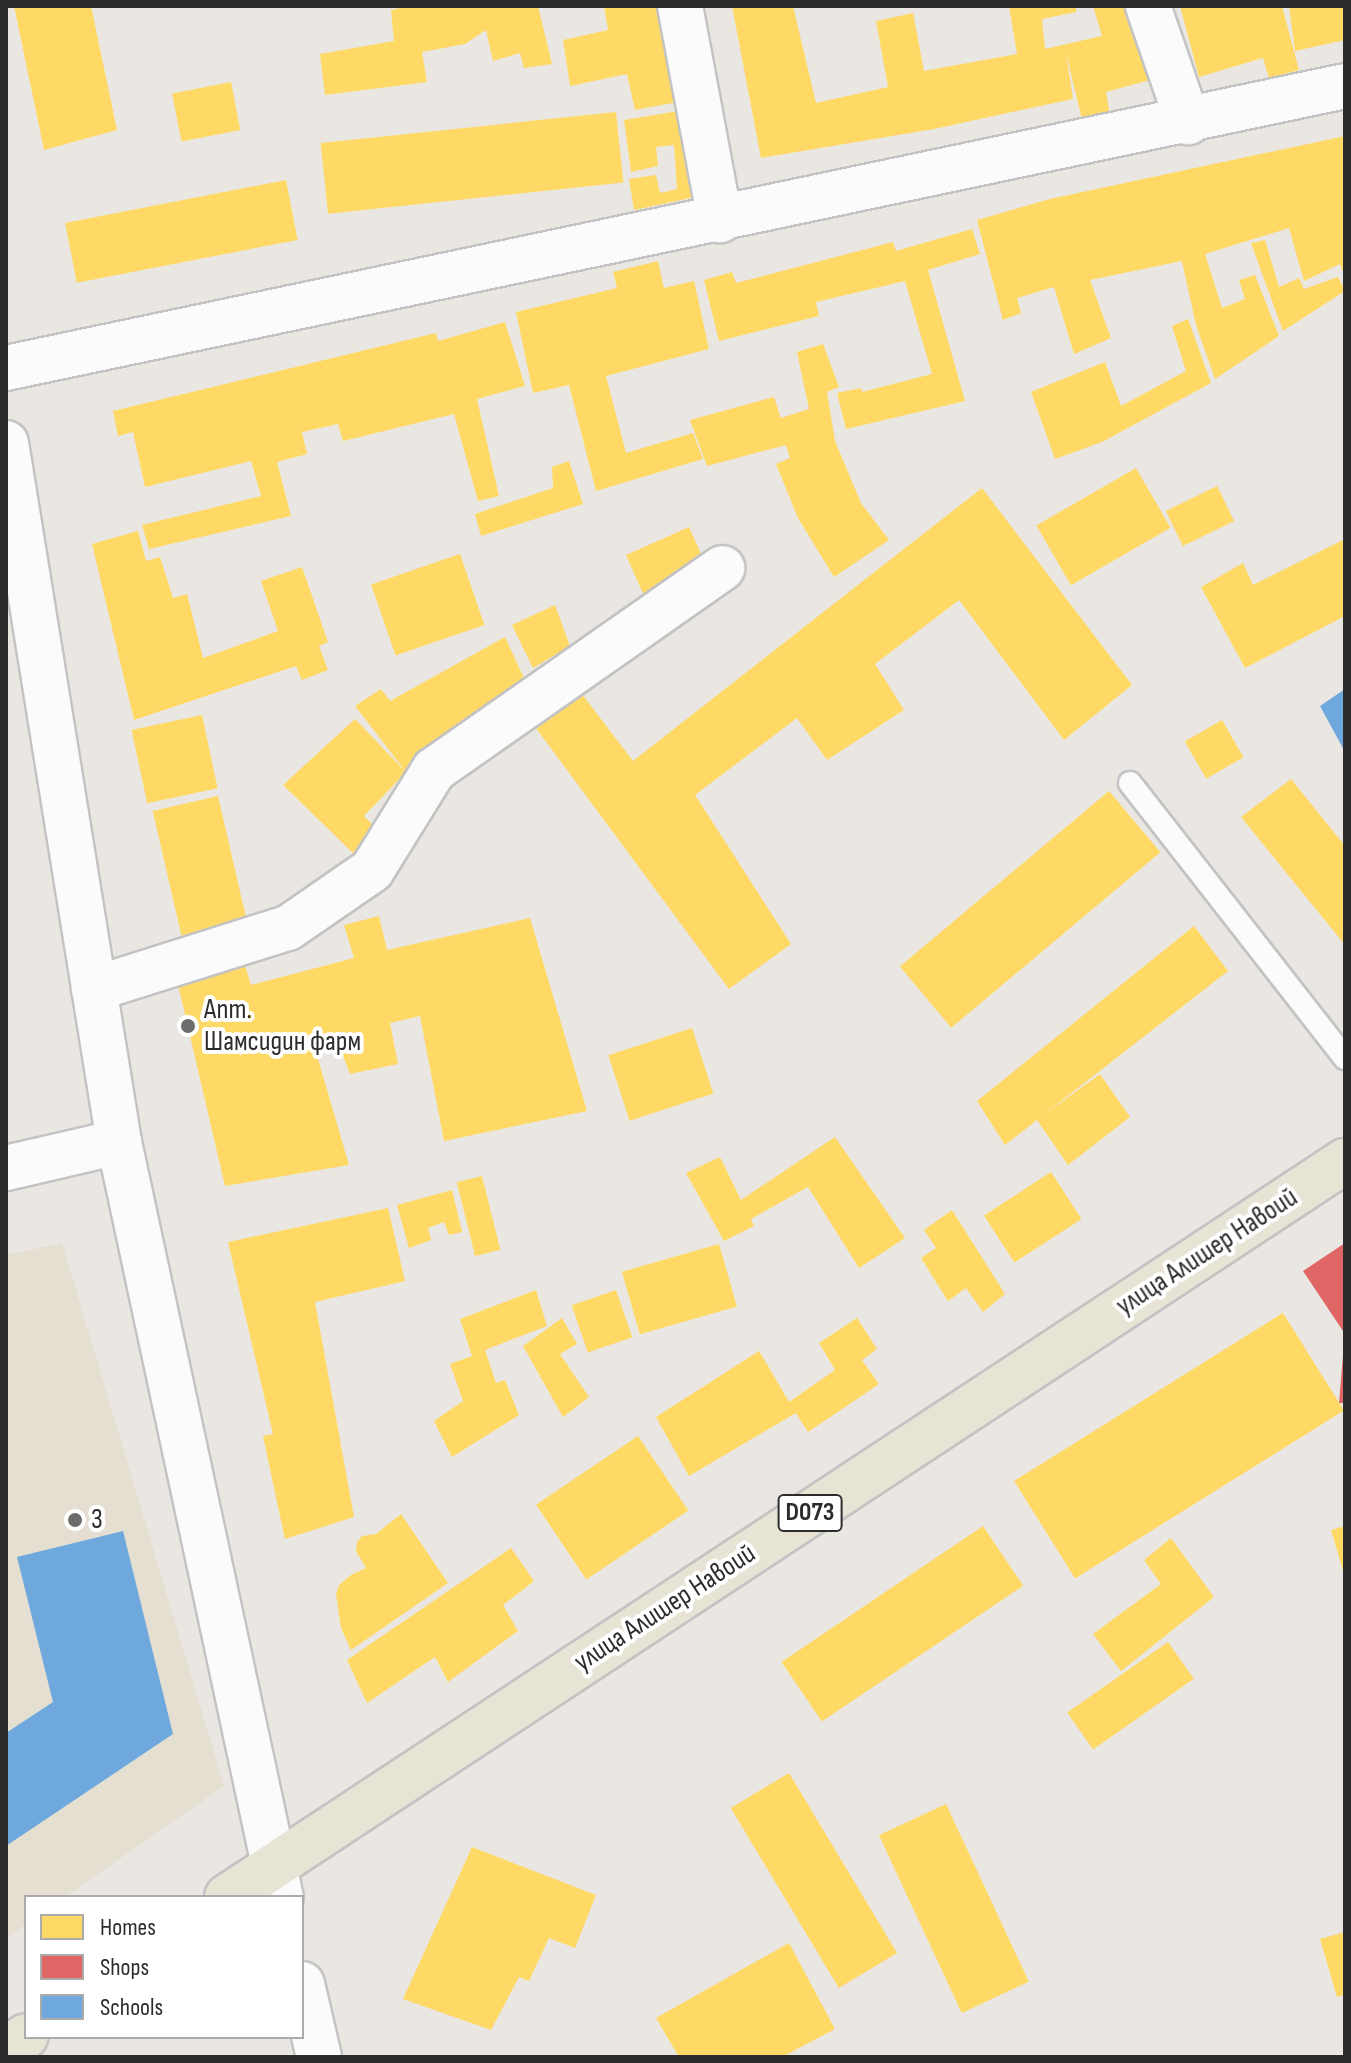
<!DOCTYPE html>
<html>
<head>
<meta charset="utf-8">
<style>
  body { margin:0 }
  #map { position:relative; width:1351px; height:2063px; overflow:hidden; background:#eae7e2; font-family:"Sofia Sans Condensed",sans-serif }
  div>[style] { position:absolute }
  .education>* { inset:0; background:#e4dfd1 }
  .homes>* { inset:0; background:#ffd966; transform-origin:0 0 }
  .shops>* { inset:0; background:#e06666 }
  .schools>* { inset:0; background:#6fa8dc }
  .roads { filter:drop-shadow(2px 0 #c3c3c3) drop-shadow(-2px 0 #c3c3c3) drop-shadow(0 2px #c3c3c3) drop-shadow(0 -2px #c3c3c3) }
  .service>* { height:22px; margin:-11px; padding:0 11px; transform-origin:11px; border-radius:11px; background:#fcfbfb }
  .minor>* { height:44px; margin:-22px; padding:0 22px; transform-origin:22px; border-radius:22px; background:#fcfbfb }
  .tertiary>* { height:44px; margin:-22px; padding:0 22px; transform-origin:22px; border-radius:22px; background:#fcfbfb }
  .secondary>* { height:44px; margin:-22px; padding:0 22px; transform-origin:22px; border-radius:22px; background:#fcfbfb }
  .primary>* { height:44px; margin:-22px; padding:0 22px; transform-origin:22px; border-radius:22px; background:#e7e4d5 }
  .dots>* { width:22px; height:22px; translate:-50% -50%; box-sizing:border-box; border:4px solid #fff; border-radius:50% }
  span { translate:-50% -50%; white-space:nowrap; text-align:center; line-height:1.15; -webkit-text-stroke:8px #fff; paint-order:stroke }
  .shield-label span { padding:2px 6px; background:#fff; border:2px solid; border-radius:6px; -webkit-text-stroke-width:0 }
  .shield-label { font-size:26px; color:#2c2c2c; font-weight:700 }
  .poi-label { font-size:28px; color:#2c2c2c }
  .left { translate:0 -50%; text-align:left }
  .street-label { font-size:28px; color:#2c2c2c }
  .frame { position:absolute; inset:0; border:8px solid #2c2c2c; pointer-events:none }
  .legend { position:absolute; left:24px; top:1895px; width:280px; height:144px; box-sizing:border-box; background:#fff; border:2px solid #ababab; margin:0; padding:10px 14px; list-style:none; font-size:24px; color:#2c2c2c }
  .legend li { display:flex; align-items:center; gap:16px; height:40px }
  .legend b { width:40px; border:2px solid #ababab }
</style>
</head>
<body>
<div id="map">
  <div class="education">
    <div style="clip-path:polygon(62px 1243px,224px 1786px,65px 1897px,26px 1897px,26px 1924px,6px 1938px,6px 1255px)"></div>
  </div>
  <div class="homes">
    <div style="clip-path:polygon(14px 6px,91px 6px,117px 130px,44px 150px)"></div>
    <div style="clip-path:polygon(410px 6px,538px 6px,552px 64px,524px 68px,520px 53px,493px 61px,486px 30px,465px 44px,422px 52px,427px 82px,325px 95px,320px 54px,394px 41px,391px 10px)"></div>
    <div style="clip-path:polygon(604px 6px,665px 6px,683px 101px,635px 110px,627px 74px,570px 86px,563px 40px,608px 30px)"></div>
    <div style="clip-path:polygon(732px 6px,793px 6px,816px 103px,888px 87px,876px 21px,913px 13px,924px 71px,1017px 54px,1009px 6px,1076px 6px,1076px 12px,1042px 19px,1045px 49px,1102px 36px,1093px 6px,1138px 6px,1161px 77px,1106px 92px,1111px 121px,1084px 128px,1066px 53px,1073px 99px,934px 129px,761px 158px)"></div>
    <div style="clip-path:polygon(1180px 6px,1282px 6px,1299px 70px,1269px 78px,1263px 58px,1199px 77px)"></div>
    <div style="clip-path:polygon(1289px 6px,1345px 6px,1345px 40px,1295px 51px)"></div>
    <div style="left:231px;top:82px;width:49px;height:60px;rotate:79deg"></div>
    <div style="clip-path:polygon(685px 110px,700px 196px,634px 210px,629px 179px,656px 175px,660px 193px,677px 189px,674px 145px,656px 147px,658px 166px,631px 172px,624px 120px)"></div>
    <div style="left:616px;top:112px;width:71px;height:297px;rotate:84deg"></div>
    <div style="clip-path:polygon(1345px 136px,1345px 277px,1340px 264px,1304px 281px,1289px 228px,1205px 254px,1222px 308px,1245px 299px,1239px 280px,1255px 275px,1279px 336px,1215px 379px,1196px 325px,1182px 261px,1090px 280px,1111px 338px,1074px 354px,1054px 287px,1017px 298px,1021px 313px,1003px 320px,977px 220px,1050px 199px)"></div>
    <div style="left:286px;top:180px;width:61px;height:225px;rotate:79deg"></div>
    <div style="clip-path:polygon(972px 229px,980px 254px,928px 270px,965px 401px,846px 429px,837px 393px,861px 388px,862px 392px,932px 374px,905px 281px,816px 302px,819px 316px,719px 341px,704px 280px,732px 272px,736px 283px,893px 242px,896px 251px)"></div>
    <div style="clip-path:polygon(1265px 240px,1279px 287px,1299px 278px,1304px 289px,1338px 277px,1345px 291px,1283px 331px,1251px 243px)"></div>
    <div style="clip-path:polygon(658px 261px,664px 288px,694px 281px,709px 349px,606px 376px,626px 453px,693px 433px,703px 459px,596px 491px,569px 385px,533px 393px,516px 312px,617px 288px,613px 272px)"></div>
    <div style="clip-path:polygon(1188px 319px,1211px 383px,1102px 442px,1055px 459px,1031px 392px,1105px 362px,1121px 406px,1186px 371px,1172px 326px)"></div>
    <div style="clip-path:polygon(505px 322px,525px 386px,477px 399px,499px 496px,478px 501px,454px 414px,343px 441px,338px 424px,302px 432px,307px 454px,277px 462px,291px 516px,149px 549px,142px 525px,261px 496px,251px 461px,145px 487px,133px 432px,118px 436px,113px 411px,436px 333px,438px 341px)"></div>
    <div style="clip-path:polygon(823px 344px,839px 387px,827px 392px,835px 441px,861px 503px,889px 540px,834px 577px,798px 518px,776px 464px,790px 458px,786px 445px,707px 466px,690px 420px,774px 397px,781px 418px,809px 409px,797px 352px)"></div>
    <div style="clip-path:polygon(569px 461px,583px 504px,481px 536px,475px 514px,553px 488px,552px 467px)"></div>
    <div style="left:1136px;top:468px;width:69px;height:115px;rotate:60deg"></div>
    <div style="left:1217px;top:486px;width:39px;height:57px;rotate:64deg"></div>
    <div style="clip-path:polygon(982px 488px,1132px 685px,1064px 740px,959px 600px,875px 664px,904px 710px,827px 760px,797px 718px,695px 795px,791px 944px,729px 989px,530px 720px,575px 685px,633px 761px)"></div>
    <div style="left:689px;top:527px;width:48px;height:69px;rotate:66deg"></div>
    <div style="clip-path:polygon(138px 531px,146px 561px,160px 557px,173px 598px,187px 594px,203px 658px,278px 631px,261px 581px,302px 567px,328px 642px,319px 646px,328px 670px,302px 680px,296px 666px,134px 720px,92px 544px)"></div>
    <div style="clip-path:polygon(1345px 539px,1345px 616px,1245px 668px,1201px 587px,1243px 563px,1253px 585px)"></div>
    <div style="left:460px;top:554px;width:75px;height:94px;rotate:71deg"></div>
    <div style="clip-path:polygon(555px 605px,570px 646px,533px 668px,512px 625px)"></div>
    <div style="clip-path:polygon(505px 637px,529px 689px,442px 740px,406px 772px,355px 706px,381px 689px,390px 701px)"></div>
    <div style="left:202px;top:715px;width:75px;height:72px;rotate:78deg"></div>
    <div style="clip-path:polygon(355px 719px,406px 772px,364px 816px,376px 828px,353px 853px,283px 785px)"></div>
    <div style="left:1222px;top:720px;width:43px;height:43px;rotate:60deg"></div>
    <div style="clip-path:polygon(1291px 779px,1345px 846px,1345px 945px,1241px 817px)"></div>
    <div style="left:1109px;top:791px;width:80px;height:273px;rotate:50deg"></div>
    <div style="left:218px;top:796px;width:142px;height:67px;rotate:77deg"></div>
    <div style="clip-path:polygon(379px 916px,387px 950px,530px 918px,587px 1111px,444px 1141px,420px 1016px,390px 1023px,398px 1064px,350px 1074px,336px 1037px,314px 1045px,349px 1165px,225px 1186px,177px 980px,244px 962px,251px 985px,354px 958px,344px 925px)"></div>
    <div style="clip-path:polygon(1194px 926px,1228px 971px,1042px 1116px,1100px 1074px,1130px 1117px,1068px 1165px,1037px 1120px,1005px 1145px,977px 1101px)"></div>
    <div style="left:692px;top:1028px;width:69px;height:88px;rotate:72deg"></div>
    <div style="clip-path:polygon(835px 1137px,905px 1238px,859px 1268px,808px 1187px,751px 1219px,754px 1226px,724px 1241px,686px 1173px,720px 1157px,741px 1200px)"></div>
    <div style="left:1051px;top:1172px;width:56px;height:80px;rotate:57deg"></div>
    <div style="left:482px;top:1176px;width:76px;height:26px;rotate:76deg"></div>
    <div style="clip-path:polygon(452px 1190px,462px 1232px,449px 1235px,444px 1222px,428px 1228px,431px 1240px,409px 1248px,397px 1205px)"></div>
    <div style="clip-path:polygon(388px 1208px,405px 1281px,315px 1302px,354px 1517px,285px 1539px,263px 1436px,273px 1434px,228px 1242px)"></div>
    <div style="clip-path:polygon(952px 1210px,1005px 1294px,983px 1312px,966px 1288px,948px 1301px,921px 1258px,936px 1248px,924px 1230px)"></div>
    <div style="left:719px;top:1244px;width:65px;height:101px;rotate:74deg"></div>
    <div style="clip-path:polygon(536px 1290px,547px 1326px,485px 1350px,496px 1383px,505px 1380px,519px 1415px,452px 1457px,434px 1421px,463px 1401px,450px 1364px,472px 1356px,460px 1319px)"></div>
    <div style="left:616px;top:1290px;width:50px;height:47px;rotate:71deg"></div>
    <div style="left:1283px;top:1313px;width:115px;height:317px;rotate:58deg"></div>
    <div style="clip-path:polygon(562px 1318px,577px 1344px,560px 1354px,589px 1397px,563px 1417px,523px 1346px)"></div>
    <div style="clip-path:polygon(857px 1318px,877px 1349px,862px 1360px,879px 1384px,808px 1432px,796px 1413px,689px 1476px,656px 1417px,759px 1351px,789px 1402px,835px 1370px,819px 1343px)"></div>
    <div style="left:638px;top:1436px;width:90px;height:123px;rotate:56deg"></div>
    <div style="clip-path:polygon(401px 1514px,448px 1583px,351px 1650px,341px 1628px,336px 1594px,339px 1585px,351px 1575px,366px 1568px,356px 1551px,357px 1542px,362px 1536px,376px 1534px)"></div>
    <div style="left:983px;top:1526px;width:72px;height:243px;rotate:56deg"></div>
    <div style="clip-path:polygon(1345px 1526px,1345px 1574px,1344px 1574px,1331px 1530px)"></div>
    <div style="clip-path:polygon(1171px 1538px,1214px 1597px,1121px 1671px,1093px 1634px,1161px 1584px,1144px 1560px)"></div>
    <div style="clip-path:polygon(511px 1548px,534px 1581px,503px 1605px,518px 1631px,448px 1682px,435px 1657px,367px 1703px,347px 1660px)"></div>
    <div style="left:1168px;top:1642px;width:45px;height:123px;rotate:55deg"></div>
    <div style="left:789px;top:1773px;width:210px;height:68px;rotate:59deg"></div>
    <div style="left:946px;top:1804px;width:196px;height:74px;rotate:65deg"></div>
    <div style="clip-path:polygon(472px 1847px,596px 1895px,575px 1948px,549px 1938px,529px 1981px,519px 1977px,491px 2030px,403px 1999px)"></div>
    <div style="clip-path:polygon(1345px 1932px,1345px 1995px,1337px 1997px,1320px 1939px)"></div>
    <div style="clip-path:polygon(789px 1943px,835px 2029px,782px 2057px,679px 2057px,656px 2018px)"></div>
  </div>
  <div class="shops">
    <div style="clip-path:polygon(1345px 1243px,1345px 1334px,1303px 1271px)"></div>
    <div style="clip-path:polygon(1343px 1355px,1345px 1355px,1345px 1403px,1339px 1403px)"></div>
  </div>
  <div class="schools">
    <div style="clip-path:polygon(1345px 689px,1345px 752px,1320px 706px)"></div>
    <div style="clip-path:polygon(123px 1531px,173px 1734px,6px 1846px,6px 1733px,53px 1702px,17px 1557px)"></div>
  </div>
  <div class="roads">
    <div class="service">
      <div style="left:1130px;top:783px;width:349px;rotate:52deg"></div>
    </div>
    <div class="minor">
      <div style="left:680px;top:6px;width:218px;rotate:79.4deg"></div>
      <div style="left:1148px;top:6px;width:123px;rotate:71deg"></div>
      <div style="left:6px;top:368px;width:1368px;rotate:-11.89deg"></div>
      <div style="left:6px;top:443px;width:708px;rotate:80.82deg"></div>
      <div style="left:94px;top:989px;width:203px;rotate:-17.5deg"></div>
      <div style="left:288px;top:928px;width:102px;rotate:-34.6deg"></div>
      <div style="left:372px;top:870px;width:118px;rotate:-58.2deg"></div>
      <div style="left:434px;top:770px;width:352px;rotate:-35deg"></div>
    </div>
    <div class="tertiary">
      <div style="left:274px;top:1865px;width:33px;rotate:78deg"></div>
      <div style="left:302px;top:1984px;width:75px;rotate:76.9deg"></div>
    </div>
    <div class="secondary">
      <div style="left:6px;top:1168px;width:116px;rotate:-13deg"></div>
      <div style="left:119px;top:1142px;width:739px;rotate:77.9deg"></div>
    </div>
    <div class="primary">
      <div style="left:227px;top:1897px;width:1339px;rotate:-33.36deg"></div>
      <div style="left:6px;top:2050px;width:24px;rotate:-35deg"></div>
    </div>
  </div>
  <div class="dots">
    <div style="left:188px;top:1026px;background:#6e6d6c"></div>
    <div style="left:75px;top:1520px;background:#6e6d6c"></div>
  </div>
  <div class="shield-label">
    <span style="left:810px;top:1513px">D073</span>
  </div>
  <div class="poi-label">
    <span class="left" style="left:204px;top:1026px">Апт.<br>Шамсидин фарм</span>
    <span class="left" style="left:91px;top:1520px">3</span>
  </div>
  <div class="street-label">
    <span style="left:1207px;top:1252px;rotate:-33deg">улица Алишер Навоий</span>
    <span style="left:665px;top:1608px;rotate:-33deg">улица Алишер Навоий</span>
  </div>
  <div class="frame"></div>
  <ul class="legend">
  <li><b style="height:22px;background:#ffd966"></b>Homes</li>
  <li><b style="height:22px;background:#e06666"></b>Shops</li>
  <li><b style="height:22px;background:#6fa8dc"></b>Schools</li>
  </ul>
</div>
</body>
</html>
